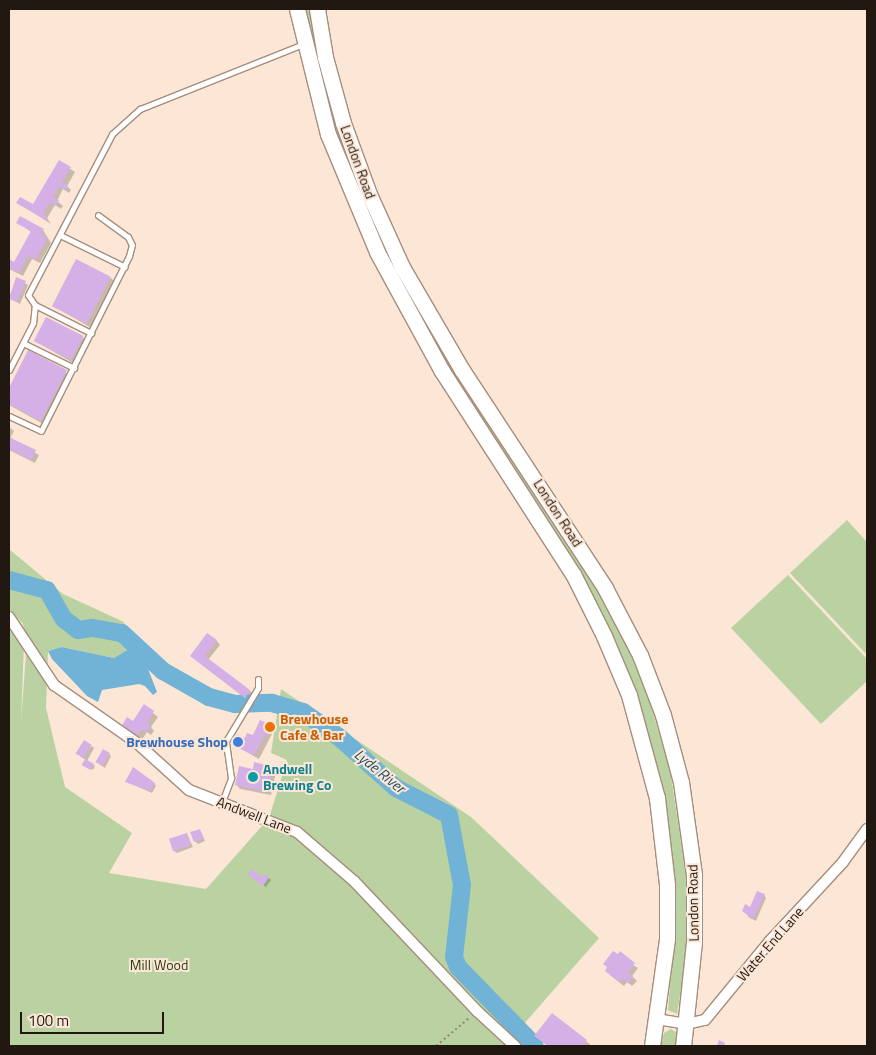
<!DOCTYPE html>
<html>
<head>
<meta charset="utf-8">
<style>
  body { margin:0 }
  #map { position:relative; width:876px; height:1055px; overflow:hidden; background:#fce7d7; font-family:"Titillium Web",sans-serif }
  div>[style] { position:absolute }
  .green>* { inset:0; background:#bad2a1 }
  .water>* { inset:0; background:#70b3d6 }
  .shadow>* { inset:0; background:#0003 }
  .river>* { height:18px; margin:-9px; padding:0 9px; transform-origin:9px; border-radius:9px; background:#70b3d6 }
  .building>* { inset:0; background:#d4b0e7; transform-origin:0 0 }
  .path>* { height:2px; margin-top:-1px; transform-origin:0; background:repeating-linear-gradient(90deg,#99897d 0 2.5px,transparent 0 5px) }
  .roads { filter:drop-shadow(1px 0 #a68d7b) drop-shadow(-1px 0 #a68d7b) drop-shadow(0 1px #a68d7b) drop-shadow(0 -1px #a68d7b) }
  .lane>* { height:5px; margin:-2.5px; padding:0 2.5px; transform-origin:2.5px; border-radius:2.5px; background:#fff }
  .street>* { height:10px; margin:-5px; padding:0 5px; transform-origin:5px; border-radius:5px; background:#fff }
  .primary>* { height:15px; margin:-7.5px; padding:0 7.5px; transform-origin:7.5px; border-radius:7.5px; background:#fff }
  .dots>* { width:14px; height:14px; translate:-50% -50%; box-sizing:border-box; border:2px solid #fce7d7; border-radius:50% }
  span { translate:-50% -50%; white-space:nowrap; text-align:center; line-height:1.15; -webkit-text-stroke:4px #fce7d7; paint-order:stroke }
  .street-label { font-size:14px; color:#211811 }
  .food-label { font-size:14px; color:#c56008; font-weight:700 }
  .left { translate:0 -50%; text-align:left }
  .shop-label { font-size:14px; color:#366cbe; font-weight:700 }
  .right { translate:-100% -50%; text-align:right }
  .culture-label { font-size:14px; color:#0d838f; font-weight:700 }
  .park-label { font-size:14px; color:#2b3d13 }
  .water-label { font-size:15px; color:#174d66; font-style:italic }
  .frame { position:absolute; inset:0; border:10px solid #211811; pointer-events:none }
  .scale { position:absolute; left:20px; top:1012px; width:144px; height:22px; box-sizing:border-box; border:2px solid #211811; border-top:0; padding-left:6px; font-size:15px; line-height:18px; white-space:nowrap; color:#211811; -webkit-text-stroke:4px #fce7d7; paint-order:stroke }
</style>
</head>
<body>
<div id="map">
  <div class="green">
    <div style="clip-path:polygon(301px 9px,311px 9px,366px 200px,582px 558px,625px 639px,645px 686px,670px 769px,686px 875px,687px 952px,677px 1014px,668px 1010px,673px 944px,640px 713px,511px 468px,400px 290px,341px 157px)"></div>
    <div style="clip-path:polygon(847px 520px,867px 542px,867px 655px,790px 573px)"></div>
    <div style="clip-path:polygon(evenodd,9px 549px,63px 594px,124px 622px,128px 650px,114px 658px,63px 647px,48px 651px,46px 708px,65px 787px,132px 833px,109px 873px,206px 889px,269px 818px,287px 760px,271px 753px,281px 689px,471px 817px,599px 938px,516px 1033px,532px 1046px,9px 1046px,9px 626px,25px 641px,23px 624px,9px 609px,9px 549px,24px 644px,26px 653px,21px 722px,24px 644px)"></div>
    <div style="clip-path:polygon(788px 575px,867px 659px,867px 681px,821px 724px,731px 628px)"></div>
    <div style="clip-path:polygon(671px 1029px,677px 1033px,677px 1046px,661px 1046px,664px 1033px)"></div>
  </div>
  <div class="water">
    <div style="clip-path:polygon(62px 647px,114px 658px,129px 649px,148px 669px,157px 692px,153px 695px,145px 686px,139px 684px,102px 690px,98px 702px,87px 696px,52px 659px,48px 651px)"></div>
  </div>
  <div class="shadow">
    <div style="clip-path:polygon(59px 162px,75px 172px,67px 186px,71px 190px,69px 193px,63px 189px,57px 201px,63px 206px,61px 209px,55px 205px,47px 218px,51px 224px,18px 203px,34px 206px)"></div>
    <div style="clip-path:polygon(18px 222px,43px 230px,51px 243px,40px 263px,32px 259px,23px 276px,9px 269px,9px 260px,14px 263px,31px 232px)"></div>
    <div style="clip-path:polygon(17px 278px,28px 285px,20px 304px,9px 298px)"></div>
    <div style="clip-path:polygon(111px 278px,116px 283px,93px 329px,54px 306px)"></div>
    <div style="clip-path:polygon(82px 337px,87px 341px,75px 364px,35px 341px)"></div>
    <div style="clip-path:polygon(29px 352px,72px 377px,47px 426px,9px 405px,9px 391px)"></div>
    <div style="clip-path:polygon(9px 427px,14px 431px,10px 439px,39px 455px,35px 463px,9px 450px)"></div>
    <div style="clip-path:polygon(216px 640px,220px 645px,208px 660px,250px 691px,254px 695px,249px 701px,191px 656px)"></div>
    <div style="clip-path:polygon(144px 706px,158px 717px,151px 727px,154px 731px,151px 735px,147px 732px,141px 741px,122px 727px,133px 722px)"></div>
    <div style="clip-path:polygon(270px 726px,274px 730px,259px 759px,234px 745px)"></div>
    <div style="clip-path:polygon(92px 746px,94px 748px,87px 761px,95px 766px,93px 770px,84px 765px,86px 760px,80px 756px)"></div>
    <div style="clip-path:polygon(109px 754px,111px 756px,105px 768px,99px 764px)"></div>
    <div style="clip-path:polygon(272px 768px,276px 772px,271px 795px,240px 789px,236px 784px,253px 771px)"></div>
    <div style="clip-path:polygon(127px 782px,154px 783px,156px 786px,152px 793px)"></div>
    <div style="clip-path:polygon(200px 830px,205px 841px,198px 844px,195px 841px)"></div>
    <div style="clip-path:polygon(187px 834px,193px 847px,177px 853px,174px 851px)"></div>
    <div style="clip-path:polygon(265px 875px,271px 880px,266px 887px,252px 877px,263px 879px)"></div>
    <div style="clip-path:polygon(764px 895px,766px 898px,756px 921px,748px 917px,746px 906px,750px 908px)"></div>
    <div style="clip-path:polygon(618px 956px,638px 968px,632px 976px,637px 981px,632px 986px,627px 982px,624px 986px,610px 975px)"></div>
    <div style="clip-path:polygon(542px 1041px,586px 1041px,592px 1046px,548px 1046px)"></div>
  </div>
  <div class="river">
    <div style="left:9px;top:580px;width:39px;rotate:15deg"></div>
    <div style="left:47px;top:590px;width:34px;rotate:60deg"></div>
    <div style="left:64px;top:619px;width:18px;rotate:38deg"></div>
    <div style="left:78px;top:630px;width:15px;rotate:-8deg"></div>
    <div style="left:93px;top:628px;width:29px;rotate:10deg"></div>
    <div style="left:122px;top:633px;width:56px;rotate:42.8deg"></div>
    <div style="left:163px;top:671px;width:53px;rotate:29.5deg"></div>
    <div style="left:209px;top:697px;width:27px;rotate:15deg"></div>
    <div style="left:235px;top:704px;width:37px;rotate:-2deg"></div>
    <div style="left:272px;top:703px;width:32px;rotate:16deg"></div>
    <div style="left:303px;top:712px;width:44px;rotate:34.8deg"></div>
    <div style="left:339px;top:737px;width:76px;rotate:41.8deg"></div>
    <div style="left:396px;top:788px;width:59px;rotate:27deg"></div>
    <div style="left:449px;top:815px;width:71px;rotate:79.5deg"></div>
    <div style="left:462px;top:885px;width:72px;rotate:96.3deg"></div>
    <div style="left:454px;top:957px;width:11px;rotate:68deg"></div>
    <div style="left:458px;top:967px;width:110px;rotate:45.7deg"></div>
  </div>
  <div class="building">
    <div style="clip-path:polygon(59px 160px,71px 167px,62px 182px,68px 185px,65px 190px,59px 186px,53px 197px,59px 200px,56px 206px,50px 202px,43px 214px,48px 217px,46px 220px,16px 203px,20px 197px,33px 204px)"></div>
    <div style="clip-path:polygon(20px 216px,44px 229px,41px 234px,48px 238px,35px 260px,28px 256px,19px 273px,9px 268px,9px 259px,14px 262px,31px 231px,16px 223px)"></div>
    <div style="left:76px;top:259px;width:39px;height:53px;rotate:27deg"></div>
    <div style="clip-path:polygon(16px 277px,26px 281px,17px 302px,9px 299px)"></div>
    <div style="left:46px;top:317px;width:42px;height:27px;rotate:27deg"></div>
    <div style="clip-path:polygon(28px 350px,67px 370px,41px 421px,9px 404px,9px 388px)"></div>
    <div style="clip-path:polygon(9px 437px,36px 450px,31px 460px,9px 449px)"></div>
    <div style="clip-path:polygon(207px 633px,217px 640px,205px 656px,250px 690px,245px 698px,190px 656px)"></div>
    <div style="clip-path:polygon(144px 704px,154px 711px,147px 723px,151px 726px,147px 732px,142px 729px,136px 738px,121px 727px,127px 717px,133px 721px)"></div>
    <div style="clip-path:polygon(260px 720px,271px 725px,254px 755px,232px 745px,237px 734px,245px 738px,247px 733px,253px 735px)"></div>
    <div style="left:84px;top:740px;width:9px;height:16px;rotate:32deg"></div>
    <div style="left:103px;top:749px;width:8px;height:15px;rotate:30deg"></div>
    <div style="left:85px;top:759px;width:10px;height:7px;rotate:29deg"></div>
    <div style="clip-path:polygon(254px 762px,273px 767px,267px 792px,235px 785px,239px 766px,253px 769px)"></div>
    <div style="clip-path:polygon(133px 767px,155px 783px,150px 791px,125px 782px)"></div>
    <div style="clip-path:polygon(200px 829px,204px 839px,194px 842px,190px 832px)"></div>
    <div style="left:187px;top:833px;width:13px;height:19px;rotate:72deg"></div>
    <div style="clip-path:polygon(251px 869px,262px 877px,265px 874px,269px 877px,263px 886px,248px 875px)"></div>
    <div style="clip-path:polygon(757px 891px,765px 894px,753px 919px,742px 911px,745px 904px,750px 907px)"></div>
    <div style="clip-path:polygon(613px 951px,618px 954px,620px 951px,635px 963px,628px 972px,633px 976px,628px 983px,622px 979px,619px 982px,605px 971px,607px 967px,603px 964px)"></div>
    <div style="clip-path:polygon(552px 1013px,587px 1040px,582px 1046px,548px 1046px,534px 1036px)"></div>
    <div style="clip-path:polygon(719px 1040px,725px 1043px,724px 1046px,717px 1046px)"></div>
  </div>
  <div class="path">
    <div style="left:436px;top:1046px;width:43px;rotate:-40.3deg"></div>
  </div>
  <div class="roads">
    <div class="lane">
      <div style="left:60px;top:235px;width:72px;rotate:26.2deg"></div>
      <div style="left:35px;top:305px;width:63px;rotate:26.6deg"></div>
      <div style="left:23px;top:343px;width:57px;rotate:26.1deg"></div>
      <div style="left:9px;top:370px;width:53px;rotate:-62.9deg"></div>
      <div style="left:33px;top:323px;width:18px;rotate:-84deg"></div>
      <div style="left:35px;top:305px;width:12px;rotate:-125deg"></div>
      <div style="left:28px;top:295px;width:182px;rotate:-62.4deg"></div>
      <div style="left:112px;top:134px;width:38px;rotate:-42deg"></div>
      <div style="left:140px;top:109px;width:175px;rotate:-21.7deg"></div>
      <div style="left:9px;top:416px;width:35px;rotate:25deg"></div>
      <div style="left:41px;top:431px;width:196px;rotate:-63.3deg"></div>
      <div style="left:129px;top:256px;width:11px;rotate:-75deg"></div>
      <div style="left:132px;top:245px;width:9px;rotate:-117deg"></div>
      <div style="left:128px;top:237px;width:37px;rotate:-144deg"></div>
      <div style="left:222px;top:802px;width:26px;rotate:-69deg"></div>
      <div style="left:231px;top:778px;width:37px;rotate:-98deg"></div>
      <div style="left:226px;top:741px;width:62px;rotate:-58.9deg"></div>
      <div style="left:258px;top:688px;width:9px;rotate:-90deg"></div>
    </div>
    <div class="street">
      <div style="left:9px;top:617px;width:82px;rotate:56.5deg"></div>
      <div style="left:54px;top:685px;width:101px;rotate:34.9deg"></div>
      <div style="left:137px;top:743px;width:70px;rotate:42.1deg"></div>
      <div style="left:189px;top:790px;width:116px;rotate:21.3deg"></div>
      <div style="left:297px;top:832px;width:75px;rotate:40.7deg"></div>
      <div style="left:354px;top:881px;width:179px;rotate:46.6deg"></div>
      <div style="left:477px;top:1011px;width:52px;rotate:42.6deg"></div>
      <div style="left:656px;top:1019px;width:31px;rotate:9deg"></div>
      <div style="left:687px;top:1024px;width:18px;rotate:-13deg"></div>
      <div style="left:705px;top:1020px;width:101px;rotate:-50.6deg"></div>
      <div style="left:769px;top:942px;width:109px;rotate:-47.2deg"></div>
      <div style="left:843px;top:862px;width:41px;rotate:-54deg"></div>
    </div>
    <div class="primary">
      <div style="left:297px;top:9px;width:129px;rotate:76.1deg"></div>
      <div style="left:328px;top:134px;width:128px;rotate:67.4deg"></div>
      <div style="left:377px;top:252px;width:136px;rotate:61.4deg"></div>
      <div style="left:442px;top:371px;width:242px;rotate:57.2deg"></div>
      <div style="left:573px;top:574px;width:69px;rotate:63.4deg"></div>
      <div style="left:604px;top:636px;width:64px;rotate:67deg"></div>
      <div style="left:629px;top:695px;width:107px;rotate:74.8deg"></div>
      <div style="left:657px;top:798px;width:88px;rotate:83.4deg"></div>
      <div style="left:667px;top:885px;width:54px;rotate:90deg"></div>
      <div style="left:667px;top:939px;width:108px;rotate:98deg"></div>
      <div style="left:317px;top:9px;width:49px;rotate:80.5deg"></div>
      <div style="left:325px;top:57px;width:68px;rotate:74.7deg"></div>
      <div style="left:343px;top:123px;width:76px;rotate:69.9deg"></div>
      <div style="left:369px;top:194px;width:80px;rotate:65.7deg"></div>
      <div style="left:402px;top:267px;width:119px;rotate:59.8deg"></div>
      <div style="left:462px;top:370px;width:261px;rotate:56.7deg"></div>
      <div style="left:605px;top:588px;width:76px;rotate:62.4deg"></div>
      <div style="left:640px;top:655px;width:64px;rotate:69deg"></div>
      <div style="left:663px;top:715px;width:69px;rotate:75deg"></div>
      <div style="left:681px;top:782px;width:94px;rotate:82deg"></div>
      <div style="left:694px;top:875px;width:67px;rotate:90deg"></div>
      <div style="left:694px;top:942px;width:105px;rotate:96deg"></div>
    </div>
  </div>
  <div class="dots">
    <div style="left:270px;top:727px;background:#e8710a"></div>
    <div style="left:238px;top:742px;background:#3f7fe0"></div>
    <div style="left:253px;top:777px;background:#0f9aa8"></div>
  </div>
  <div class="street-label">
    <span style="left:358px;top:162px;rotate:70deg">London Road</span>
    <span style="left:558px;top:513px;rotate:57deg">London Road</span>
    <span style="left:254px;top:815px;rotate:21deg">Andwell Lane</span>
    <span style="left:693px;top:903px;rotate:-91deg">London Road</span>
    <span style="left:770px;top:944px;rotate:-49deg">Water End Lane</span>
  </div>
  <div class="food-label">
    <span class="left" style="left:280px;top:727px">Brewhouse<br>Cafe &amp; Bar</span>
  </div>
  <div class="shop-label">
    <span class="right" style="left:228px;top:742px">Brewhouse Shop</span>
  </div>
  <div class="culture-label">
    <span class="left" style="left:263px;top:777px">Andwell<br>Brewing Co</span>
  </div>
  <div class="park-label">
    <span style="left:159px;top:965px">Mill Wood</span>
  </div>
  <div class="water-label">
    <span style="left:380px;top:771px;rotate:39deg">Lyde River</span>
  </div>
  <div class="frame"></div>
  <div class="scale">100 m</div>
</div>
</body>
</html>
